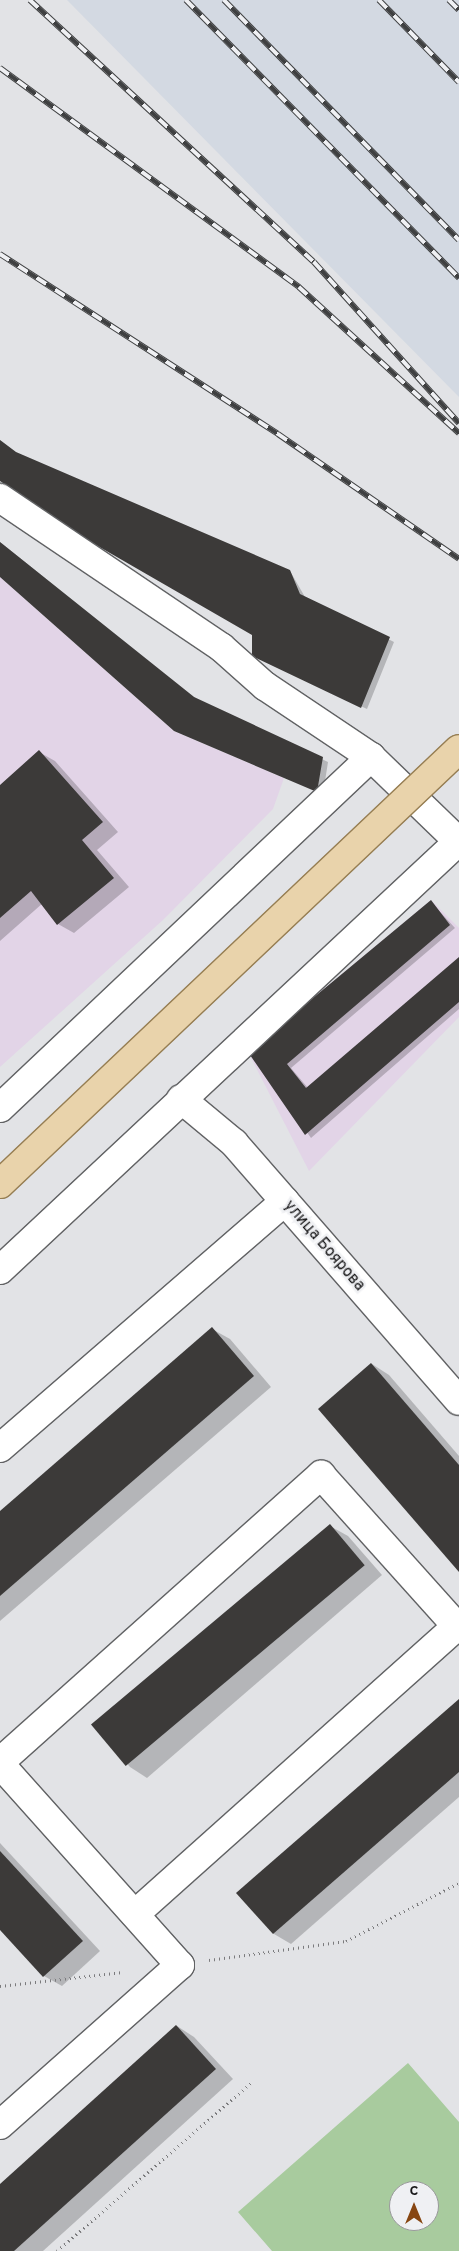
<!DOCTYPE html>
<html>
<head>
<meta charset="utf-8">
<style>
  body { margin:0 }
  #map { position:relative; width:459px; height:2251px; overflow:hidden; background:#e2e3e6; font-family:Overpass,sans-serif }
  div>[style] { position:absolute }
  .built>* { inset:0; background:#d3d9e2 }
  .industrial>* { inset:0; background:#e2d4e7 }
  .green>* { inset:0; background:#a8cb9e }
  .shadow>* { inset:0; background:#0003 }
  .building>* { inset:0; background:#3c3a39; transform-origin:0 0 }
  .path>* { height:3px; margin-top:-1.5px; transform-origin:0; background:repeating-linear-gradient(90deg,#7b7b7d 0 1px,transparent 0 5px) }
  .roads { filter:drop-shadow(1px 0 #616264) drop-shadow(-1px 0 #616264) drop-shadow(0 1px #616264) drop-shadow(0 -1px #616264) }
  .minor>* { height:28px; margin:-14px; padding:0 14px; transform-origin:14px; border-radius:14px; background:#fff }
  .rail>* { height:5.5px; margin-top:-2.75px; transform-origin:0; background:repeating-linear-gradient(90deg,#eff0f3 0 11px,#3f4041 0 22px); box-sizing:border-box; border-block:1px solid #3f4041 }
  .bridges { filter:drop-shadow(1px 0 #967e53) drop-shadow(-1px 0 #967e53) drop-shadow(0 1px #967e53) drop-shadow(0 -1px #967e53) }
  .major-bridge>* { height:28px; margin:-14px; padding:0 14px; transform-origin:14px; border-radius:14px; background:#e9d3ab }
  span { translate:-50% -50%; white-space:nowrap; text-align:center; line-height:1.15; -webkit-text-stroke:5px #eff0f3; paint-order:stroke }
  .street-label { font-size:16px; color:#171718 }
  .north { position:absolute; left:389px; top:2181px; width:50px; height:50px; box-sizing:border-box; background:#eff0f3; border:1px solid #99999b; border-radius:50%; rotate:0deg; font-size:14px; font-weight:700; line-height:20px; text-align:center; color:#171718 }
  .north::after { content:''; display:block; margin:auto; width:18px; height:22px; background:#874612; clip-path:polygon(50% 0,100% 100%,50% 72%,0 100%) }
</style>
</head>
<body>
<div id="map">
  <div class="built">
    <div style="clip-path:polygon(67px 0,459px 0,459px 397px)"></div>
  </div>
  <div class="industrial">
    <div style="clip-path:polygon(0 577px,174px 731px,284px 778px,273px 809px,163px 920px,0 1067px)"></div>
    <div style="clip-path:polygon(431px 900px,459px 928px,459px 1017px,309px 1171px,248px 1052px)"></div>
  </div>
  <div class="green">
    <div style="clip-path:polygon(evenodd,408px 2063px,459px 2122px,459px 2251px,272px 2251px,238px 2212px,408px 2063px,399px 2191px,429px 2191px,429px 2221px,399px 2221px,399px 2191px)"></div>
  </div>
  <div class="shadow">
    <div style="clip-path:polygon(0 440px,18px 454px,290px 571px,305px 597px,394px 642px,367px 709px,259px 659px,254px 634px,0 479px)"></div>
    <div style="clip-path:polygon(0 542px,198px 700px,328px 762px,323px 794px,0 575px)"></div>
    <div style="clip-path:polygon(39px 752px,55px 761px,118px 832px,97px 850px,129px 887px,74px 933px,58px 924px,43px 903px,0 941px,0 787px)"></div>
    <div style="clip-path:polygon(431px 902px,455px 928px,291px 1068px,308px 1088px,459px 958px,459px 1009px,311px 1138px,250px 1052px)"></div>
    <div style="clip-path:polygon(212px 1329px,230px 1339px,271px 1387px,0 1621px,0 1513px)"></div>
    <div style="clip-path:polygon(372px 1364px,389px 1375px,459px 1456px,459px 1570px)"></div>
    <div style="clip-path:polygon(330px 1526px,348px 1536px,382px 1575px,147px 1778px,130px 1767px,96px 1728px)"></div>
    <div style="clip-path:polygon(459px 1700px,459px 1797px,291px 1944px,274px 1934px,238px 1893px)"></div>
    <div style="clip-path:polygon(0 1843px,100px 1951px,62px 1986px,44px 1976px,0 1929px)"></div>
    <div style="clip-path:polygon(177px 2026px,194px 2037px,233px 2079px,43px 2251px,0 2251px,0 2186px)"></div>
  </div>
  <div class="building">
    <div style="clip-path:polygon(0 440px,16px 452px,290px 570px,300px 594px,390px 637px,361px 708px,252px 656px,252px 635px,77px 534px,0 481px)"></div>
    <div style="clip-path:polygon(0 542px,194px 697px,323px 757px,317px 792px,174px 731px,0 577px)"></div>
    <div style="clip-path:polygon(39px 750px,103px 822px,82px 840px,114px 878px,57px 925px,31px 891px,0 918px,0 785px)"></div>
    <div style="clip-path:polygon(431px 900px,450px 925px,287px 1064px,306px 1088px,459px 957px,459px 1002px,305px 1135px,248px 1052px)"></div>
    <div style="clip-path:polygon(212px 1327px,254px 1376px,0 1596px,0 1511px)"></div>
    <div style="clip-path:polygon(371px 1363px,459px 1465px,459px 1572px,318px 1409px)"></div>
    <div style="left:330px;top:1524px;width:54px;height:312px;rotate:50deg"></div>
    <div style="clip-path:polygon(459px 1699px,459px 1772px,273px 1934px,236px 1893px)"></div>
    <div style="clip-path:polygon(0 1851px,83px 1941px,43px 1977px,0 1930px)"></div>
    <div style="clip-path:polygon(176px 2025px,216px 2069px,14px 2251px,0 2251px,0 2184px)"></div>
  </div>
  <div class="path">
    <div style="left:209px;top:1960px;width:138px;rotate:-7.9deg"></div>
    <div style="left:346px;top:1941px;width:127px;rotate:-27.2deg"></div>
    <div style="left:0;top:1986px;width:124px;rotate:-6.5deg"></div>
    <div style="left:57px;top:2251px;width:259px;rotate:-40.9deg"></div>
  </div>
  <div class="roads">
    <div class="minor">
      <div style="left:0;top:498px;width:267px;rotate:34deg"></div>
      <div style="left:221px;top:647px;width:59px;rotate:41.6deg"></div>
      <div style="left:265px;top:686px;width:128px;rotate:33.8deg"></div>
      <div style="left:371px;top:757px;width:122px;rotate:44deg"></div>
      <div style="left:181px;top:1099px;width:69px;rotate:39.7deg"></div>
      <div style="left:234px;top:1143px;width:342px;rotate:48.9deg"></div>
      <div style="left:0;top:1108px;width:511px;rotate:-43.41deg"></div>
      <div style="left:0;top:1270px;width:628px;rotate:-43.07deg"></div>
      <div style="left:0;top:1448px;width:377px;rotate:-40.9deg"></div>
      <div style="left:0;top:1762px;width:431px;rotate:-41.8deg"></div>
      <div style="left:321px;top:1475px;width:207px;rotate:48.1deg"></div>
      <div style="left:0;top:1764px;width:270px;rotate:48.2deg"></div>
      <div style="left:180px;top:1965px;width:241px;rotate:138.4deg"></div>
      <div style="left:135px;top:1914px;width:432px;rotate:-41.8deg"></div>
    </div>
  </div>
  <div class="rail">
    <div style="left:30px;top:0;width:386px;rotate:42.7deg"></div>
    <div style="left:314px;top:262px;width:217px;rotate:48deg"></div>
    <div style="left:186px;top:0;width:390px;rotate:45.5deg"></div>
    <div style="left:224px;top:0;width:336px;rotate:45.6deg"></div>
    <div style="left:379px;top:0;width:115px;rotate:45.7deg"></div>
    <div style="left:449px;top:0;width:14px;rotate:45deg"></div>
    <div style="left:0;top:68px;width:371px;rotate:36.2deg"></div>
    <div style="left:299px;top:287px;width:217px;rotate:42.4deg"></div>
    <div style="left:0;top:254px;width:331px;rotate:32.9deg"></div>
    <div style="left:278px;top:434px;width:220px;rotate:34.6deg"></div>
  </div>
  <div class="bridges">
    <div class="major-bridge">
      <div style="left:0;top:1184px;width:632px;rotate:-43.46deg"></div>
    </div>
  </div>
  <div class="street-label">
    <span style="left:324px;top:1246px;rotate:49deg">улица Боярова</span>
  </div>
  <div class="north">С</div>
</div>
</body>
</html>
